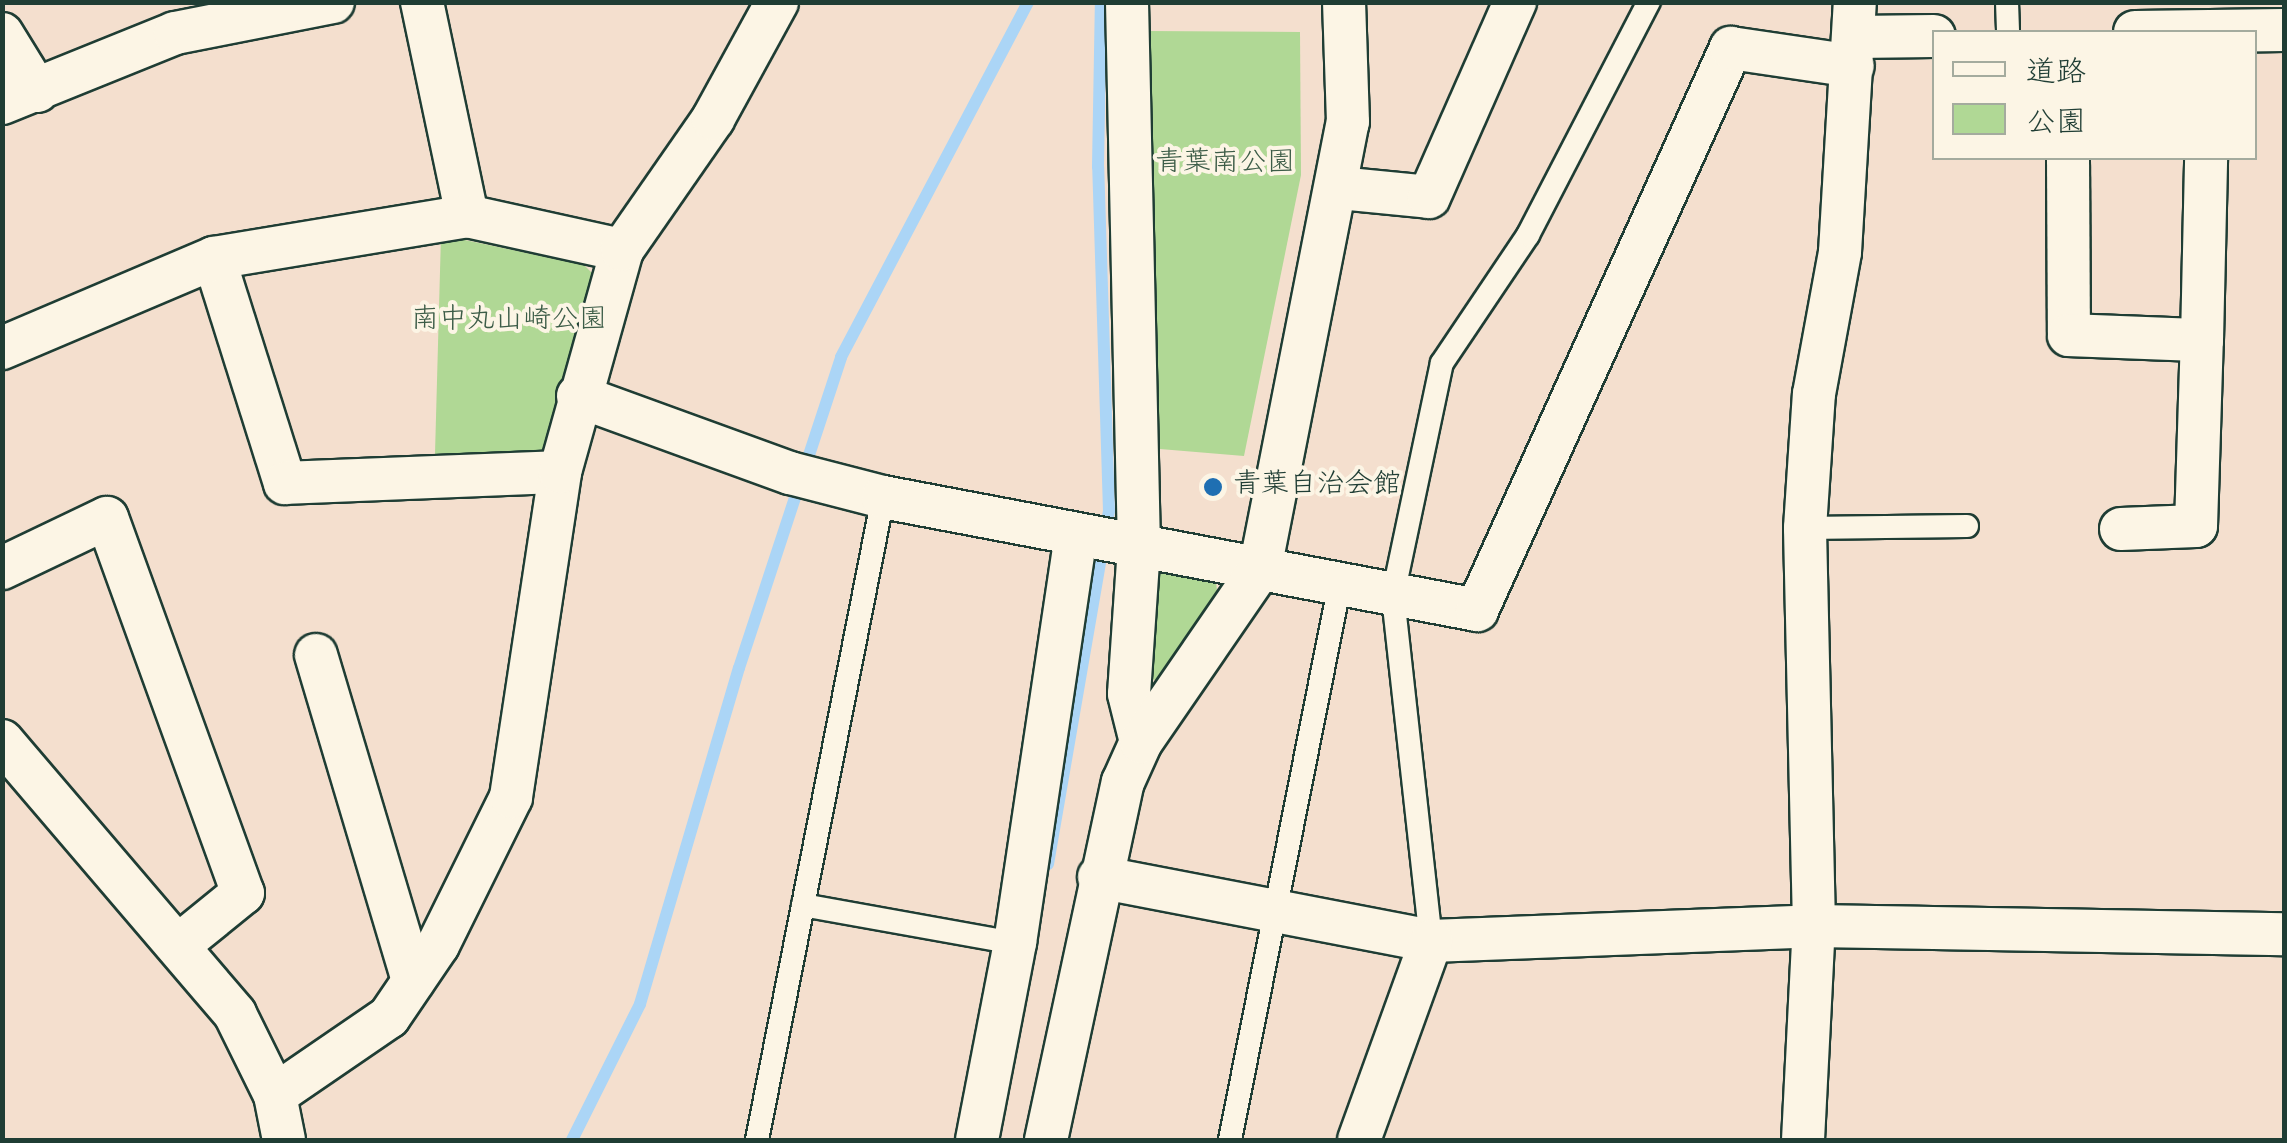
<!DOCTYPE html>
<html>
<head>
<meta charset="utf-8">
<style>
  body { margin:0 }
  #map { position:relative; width:2287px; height:1143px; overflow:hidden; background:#f4dfce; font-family:"Gochi Hand","Klee One",sans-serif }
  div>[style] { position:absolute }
  .green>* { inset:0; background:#b0d895 }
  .stream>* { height:12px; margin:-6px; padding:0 6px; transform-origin:6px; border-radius:6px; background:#abd5f6 }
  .roads { filter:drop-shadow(2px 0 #1f3d34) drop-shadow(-2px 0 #1f3d34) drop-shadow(0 2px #1f3d34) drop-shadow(0 -2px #1f3d34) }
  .service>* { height:22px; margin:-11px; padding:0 11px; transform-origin:11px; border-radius:11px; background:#fcf5e5 }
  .minor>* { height:42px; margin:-21px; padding:0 21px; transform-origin:21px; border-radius:21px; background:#fcf5e5 }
  .dots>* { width:28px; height:28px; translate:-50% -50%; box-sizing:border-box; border:5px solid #fcf5e5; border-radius:50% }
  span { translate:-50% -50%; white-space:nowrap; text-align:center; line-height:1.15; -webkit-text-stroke:8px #fcf5e5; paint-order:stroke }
  .park-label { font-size:28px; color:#3c5c47 }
  .poi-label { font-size:28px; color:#1f3d34 }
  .left { translate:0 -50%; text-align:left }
  .frame { position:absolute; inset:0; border:5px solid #1f3d34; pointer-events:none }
  .legend { position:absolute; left:1932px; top:30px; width:325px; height:130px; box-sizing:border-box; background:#fcf5e5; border:2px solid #a4ab9e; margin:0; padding:12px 18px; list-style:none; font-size:30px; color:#1f3d34 }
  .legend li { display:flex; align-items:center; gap:20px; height:50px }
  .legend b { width:50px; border:2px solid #a4ab9e }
</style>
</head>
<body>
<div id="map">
  <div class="green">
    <div style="clip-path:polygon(1146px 31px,1300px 32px,1301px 175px,1244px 456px,1148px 448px)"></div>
    <div style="clip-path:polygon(441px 235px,584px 265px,593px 274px,552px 444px,540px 451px,435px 454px)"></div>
    <div style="clip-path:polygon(1173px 562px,1215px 572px,1217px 591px,1158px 681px,1139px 675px,1158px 575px)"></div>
  </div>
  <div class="stream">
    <div style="left:1048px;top:864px;width:358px;rotate:-80.2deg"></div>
    <div style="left:1109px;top:511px;width:344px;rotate:-91.8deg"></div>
    <div style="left:1098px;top:167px;width:165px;rotate:-89deg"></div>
    <div style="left:572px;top:1140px;width:152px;rotate:-63.4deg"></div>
    <div style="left:640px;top:1004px;width:350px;rotate:-73.6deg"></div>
    <div style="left:739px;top:668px;width:327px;rotate:-71.8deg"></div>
    <div style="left:841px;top:357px;width:401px;rotate:-62.2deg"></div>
  </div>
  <div class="roads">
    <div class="service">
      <div style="left:2007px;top:2px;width:30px;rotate:88deg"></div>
      <div style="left:1805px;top:528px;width:162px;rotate:-0.7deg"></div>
      <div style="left:803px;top:905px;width:215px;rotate:10.2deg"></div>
      <div style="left:1431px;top:941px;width:348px;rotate:-96.3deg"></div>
      <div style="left:1393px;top:595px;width:237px;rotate:-78.1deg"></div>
      <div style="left:1442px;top:363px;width:154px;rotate:-56.1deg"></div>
      <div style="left:1528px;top:235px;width:263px;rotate:-62.6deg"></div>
      <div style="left:757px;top:1140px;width:655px;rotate:-78.91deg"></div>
      <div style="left:1230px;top:1140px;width:568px;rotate:-78.83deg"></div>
    </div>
    <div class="minor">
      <div style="left:422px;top:2px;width:219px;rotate:78.1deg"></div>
      <div style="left:1127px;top:2px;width:545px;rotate:88.74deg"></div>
      <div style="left:1139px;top:547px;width:147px;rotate:93.9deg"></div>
      <div style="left:1129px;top:694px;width:49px;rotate:76deg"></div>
      <div style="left:2135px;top:32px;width:149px;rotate:-0.8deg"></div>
      <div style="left:2px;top:34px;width:67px;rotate:58.4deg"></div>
      <div style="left:1855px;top:37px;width:79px;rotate:-0.7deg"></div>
      <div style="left:2px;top:103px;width:187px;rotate:-22deg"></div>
      <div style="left:175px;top:33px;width:161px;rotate:-11.1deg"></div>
      <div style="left:2068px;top:158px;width:177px;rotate:89.7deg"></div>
      <div style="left:2069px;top:335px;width:133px;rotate:2.2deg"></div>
      <div style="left:2202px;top:340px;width:182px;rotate:-88.7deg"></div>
      <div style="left:1338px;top:188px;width:91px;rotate:5.6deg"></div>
      <div style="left:1429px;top:197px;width:213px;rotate:-66.2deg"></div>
      <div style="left:214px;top:258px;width:236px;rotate:72.5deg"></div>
      <div style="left:285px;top:483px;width:275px;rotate:-2.3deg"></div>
      <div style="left:2px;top:348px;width:230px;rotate:-23deg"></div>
      <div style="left:214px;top:258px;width:256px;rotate:-9.4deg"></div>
      <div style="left:467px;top:216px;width:159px;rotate:12.4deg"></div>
      <div style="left:578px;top:396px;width:226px;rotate:20deg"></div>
      <div style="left:790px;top:473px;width:96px;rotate:14.5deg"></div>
      <div style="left:883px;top:497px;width:605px;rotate:10.77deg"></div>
      <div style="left:1477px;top:610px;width:617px;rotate:-65.68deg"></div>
      <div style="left:1731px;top:48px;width:123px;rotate:8.4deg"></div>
      <div style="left:2121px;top:529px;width:75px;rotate:-2.3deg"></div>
      <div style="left:2196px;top:526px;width:186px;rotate:-88.2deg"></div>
      <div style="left:2px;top:568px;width:116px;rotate:-25.5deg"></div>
      <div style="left:107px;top:518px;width:399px;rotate:70.1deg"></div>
      <div style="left:243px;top:893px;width:81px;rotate:141deg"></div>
      <div style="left:316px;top:655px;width:340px;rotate:73.4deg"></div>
      <div style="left:2px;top:741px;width:359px;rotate:49.5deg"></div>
      <div style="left:235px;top:1014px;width:90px;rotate:63.7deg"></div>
      <div style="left:275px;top:1095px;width:46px;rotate:78.7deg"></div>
      <div style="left:1099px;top:877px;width:338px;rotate:10.9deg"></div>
      <div style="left:1431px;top:941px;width:383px;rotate:-2.2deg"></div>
      <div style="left:1814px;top:926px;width:470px;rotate:1deg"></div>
      <div style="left:275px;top:1095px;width:138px;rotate:-34.4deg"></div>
      <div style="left:389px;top:1017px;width:87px;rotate:-55.8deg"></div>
      <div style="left:438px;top:945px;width:165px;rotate:-63.7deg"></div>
      <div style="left:511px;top:797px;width:329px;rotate:-81.4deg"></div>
      <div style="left:560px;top:472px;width:230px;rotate:-74.4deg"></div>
      <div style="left:622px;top:250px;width:160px;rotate:-55.2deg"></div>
      <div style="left:713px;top:119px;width:133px;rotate:-61.3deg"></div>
      <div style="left:977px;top:1140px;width:201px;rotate:-79.1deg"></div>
      <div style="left:1015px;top:943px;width:413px;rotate:-81.5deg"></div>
      <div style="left:1046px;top:1140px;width:366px;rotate:-77.9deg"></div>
      <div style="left:1123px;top:782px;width:44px;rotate:-65.8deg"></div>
      <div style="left:1141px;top:742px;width:210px;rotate:-55.5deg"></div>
      <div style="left:1260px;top:569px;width:456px;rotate:-78.9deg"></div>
      <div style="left:1348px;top:122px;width:120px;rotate:-91.9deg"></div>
      <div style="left:1359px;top:1140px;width:212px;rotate:-70.1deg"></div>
      <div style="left:1803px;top:1140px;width:214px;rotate:-87.1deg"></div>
      <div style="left:1814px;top:926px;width:398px;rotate:-91.3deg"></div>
      <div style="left:1805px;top:528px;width:134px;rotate:-86.2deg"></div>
      <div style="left:1814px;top:394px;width:144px;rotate:-79.6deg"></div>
      <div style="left:1840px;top:252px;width:250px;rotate:-86.6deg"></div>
    </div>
  </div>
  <div class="dots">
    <div style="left:1213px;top:487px;background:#1f6fb2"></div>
  </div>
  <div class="park-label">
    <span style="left:1225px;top:165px">青葉南公園</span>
    <span style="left:509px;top:322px">南中丸山崎公園</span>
  </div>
  <div class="poi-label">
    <span class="left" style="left:1233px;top:487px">青葉自治会館</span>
  </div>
  <div class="frame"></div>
  <ul class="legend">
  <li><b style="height:12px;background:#fcf5e5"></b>道路</li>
  <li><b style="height:28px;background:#b0d895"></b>公園</li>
  </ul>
</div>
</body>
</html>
